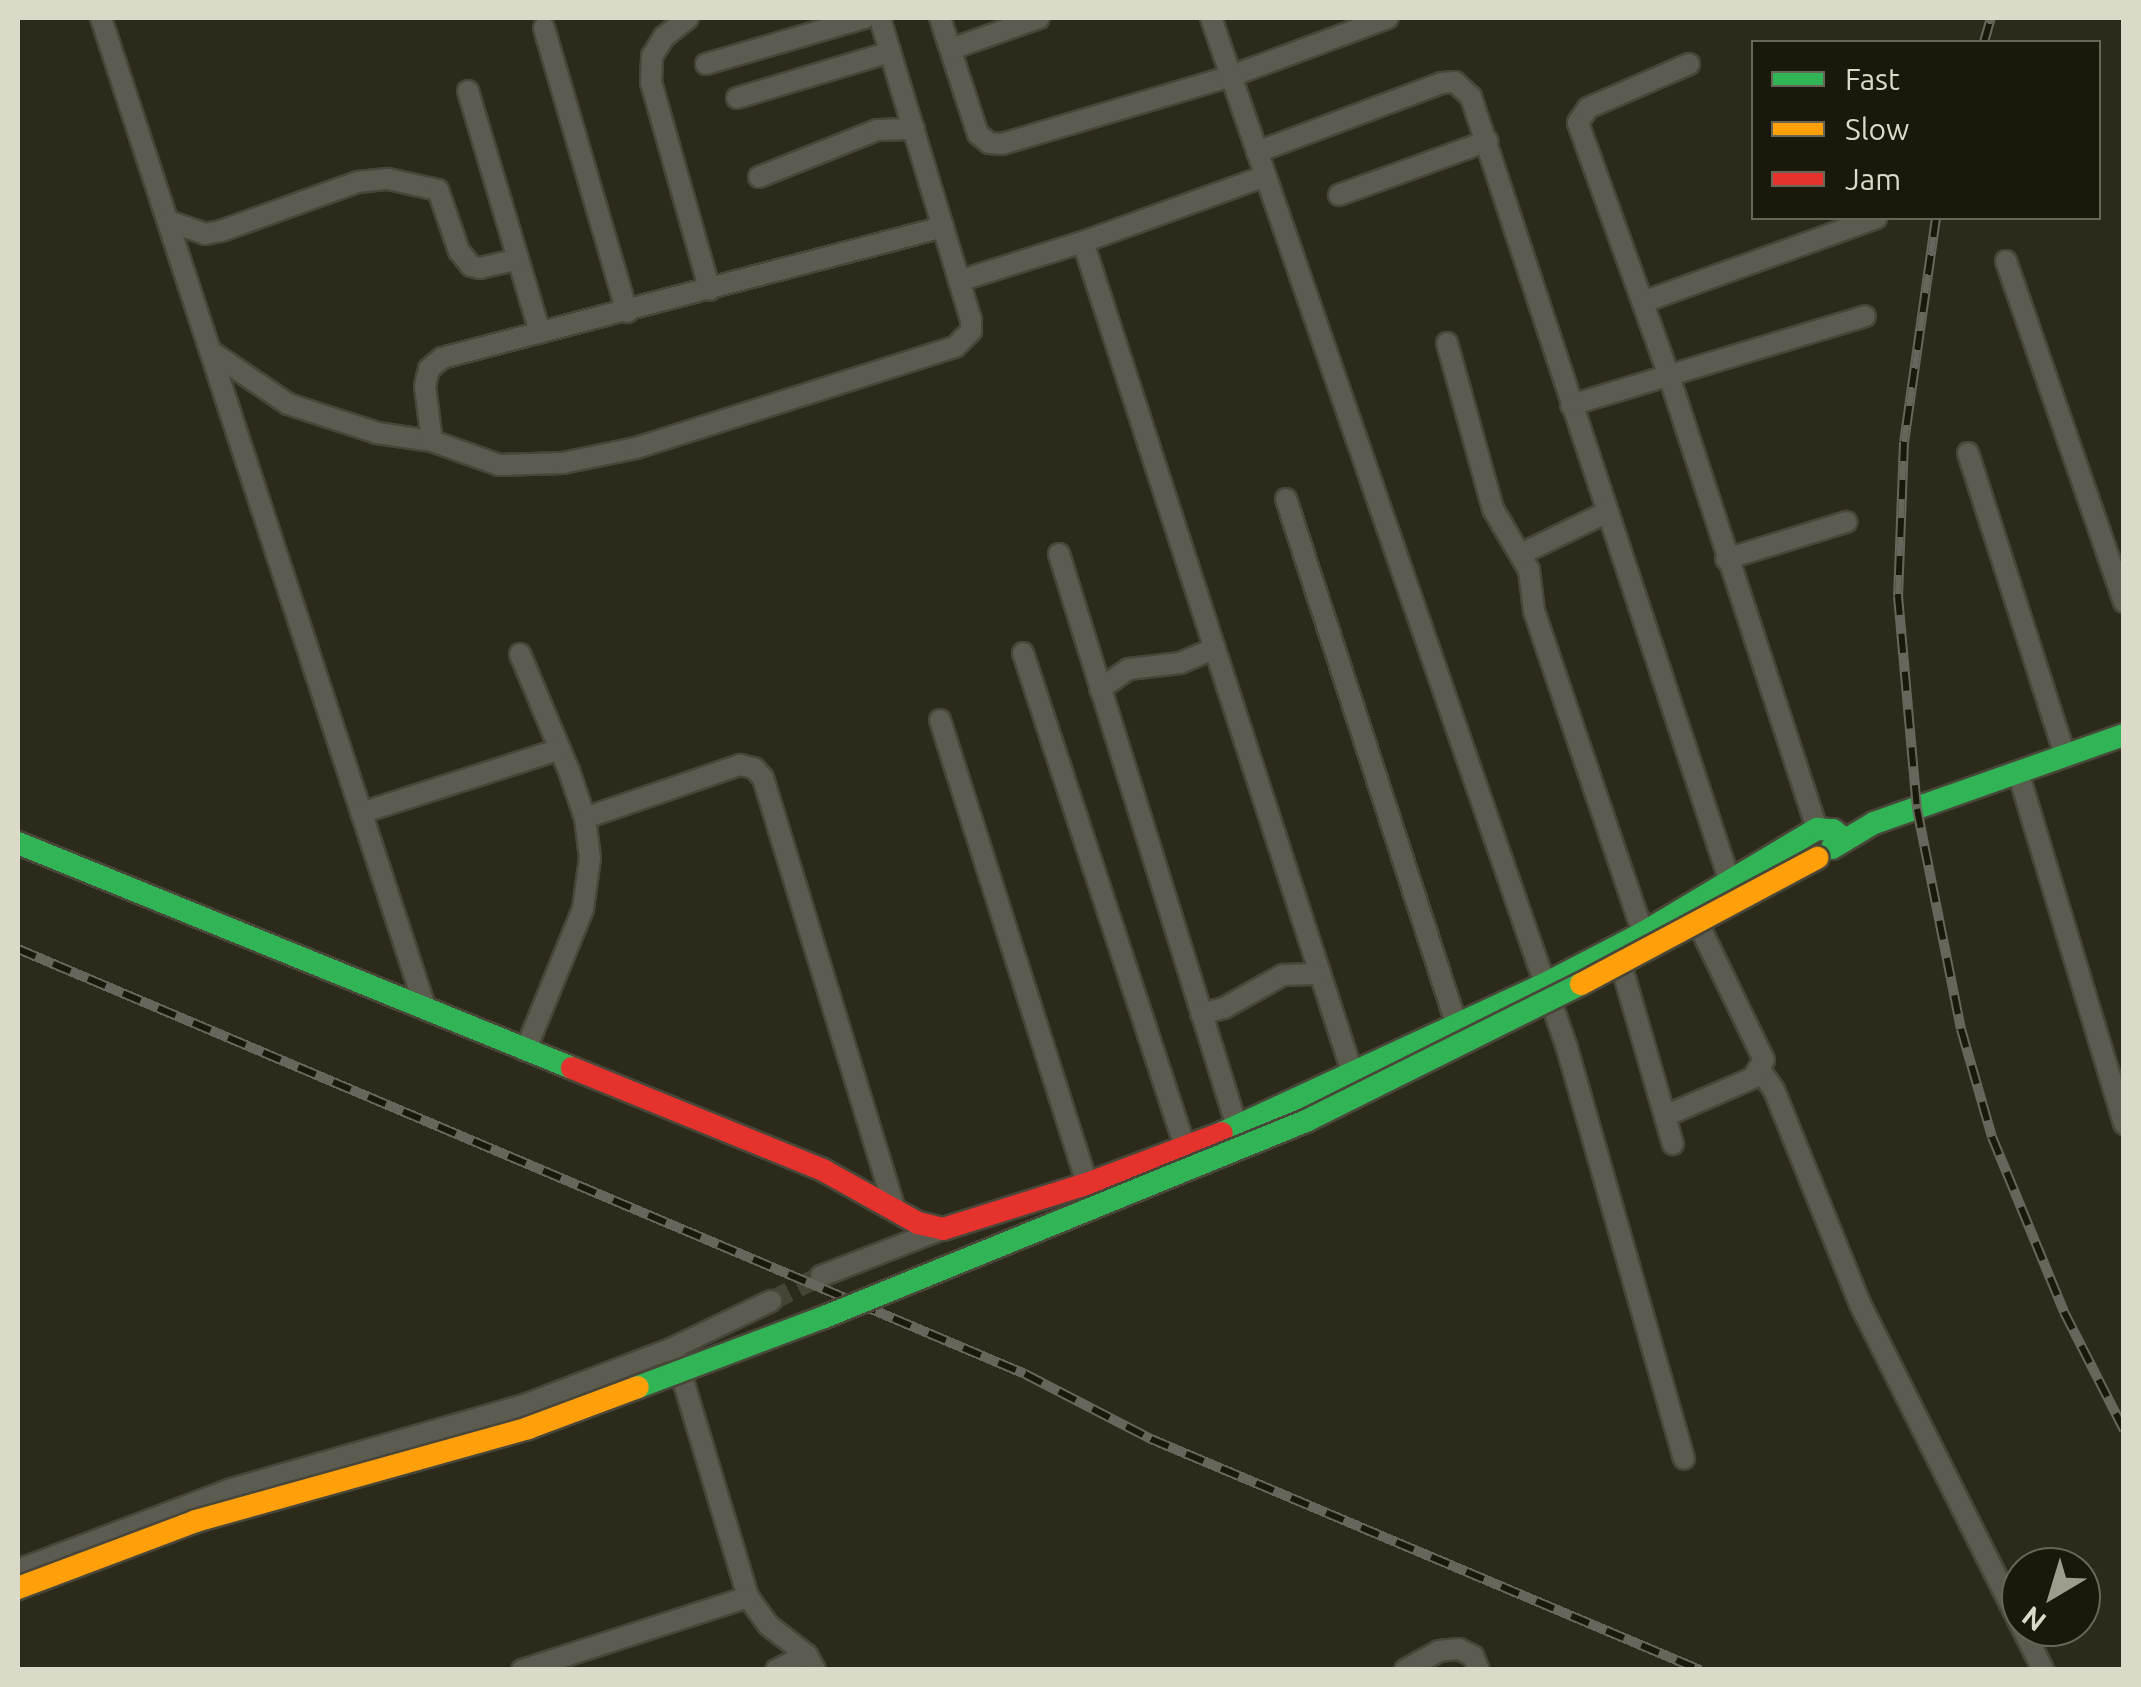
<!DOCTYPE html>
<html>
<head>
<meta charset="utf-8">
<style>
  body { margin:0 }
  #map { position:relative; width:2141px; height:1687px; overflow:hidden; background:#2c2a1a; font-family:Ubuntu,sans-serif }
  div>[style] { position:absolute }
  .street-tunnel>* { height:20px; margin-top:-10px; transform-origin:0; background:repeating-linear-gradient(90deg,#464434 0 20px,transparent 0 30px) }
  .roads { filter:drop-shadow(2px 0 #484639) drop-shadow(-2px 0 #484639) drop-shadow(0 2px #484639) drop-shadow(0 -2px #484639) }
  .street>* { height:20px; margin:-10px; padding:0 10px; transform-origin:10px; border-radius:10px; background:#5c5b50 }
  .fast>* { height:22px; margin:-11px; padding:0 11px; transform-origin:11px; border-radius:11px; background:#30b455 }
  .jam>* { height:22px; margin:-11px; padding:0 11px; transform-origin:11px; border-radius:11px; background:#e5322d }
  .rail>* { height:10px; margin-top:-5px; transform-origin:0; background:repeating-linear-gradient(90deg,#19180b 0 19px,#67665a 0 38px); box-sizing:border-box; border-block:2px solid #67665a }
  .bridges { filter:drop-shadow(2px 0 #484639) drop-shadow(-2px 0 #484639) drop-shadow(0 2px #484639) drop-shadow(0 -2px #484639) }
  .fast-bridge>* { height:22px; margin:-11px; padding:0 11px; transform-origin:11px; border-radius:11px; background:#30b455 }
  .slow-bridge>* { height:22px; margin:-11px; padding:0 11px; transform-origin:11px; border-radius:11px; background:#ff9f0a }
  span { translate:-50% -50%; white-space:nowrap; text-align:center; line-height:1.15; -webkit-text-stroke:10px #19180b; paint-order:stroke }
  .frame { position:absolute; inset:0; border:20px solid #dbdac9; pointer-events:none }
  .legend { position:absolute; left:1751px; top:40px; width:350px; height:180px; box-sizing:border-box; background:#19180b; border:2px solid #676657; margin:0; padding:12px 18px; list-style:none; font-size:30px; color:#dbdac9 }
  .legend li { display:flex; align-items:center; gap:20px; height:50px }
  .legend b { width:50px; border:2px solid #676657 }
  .north { position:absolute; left:2001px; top:1547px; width:100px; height:100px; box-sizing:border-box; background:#19180b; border:2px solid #676657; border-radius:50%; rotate:218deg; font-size:28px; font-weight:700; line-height:40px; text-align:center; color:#dbdac9 }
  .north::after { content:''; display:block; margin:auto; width:35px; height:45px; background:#9e9c8c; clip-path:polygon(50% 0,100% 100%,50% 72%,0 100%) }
</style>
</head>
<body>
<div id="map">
  <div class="street-tunnel">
    <div style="left:771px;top:1301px;width:56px;rotate:-26.6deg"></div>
  </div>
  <div class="roads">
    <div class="street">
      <div style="left:101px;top:18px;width:1044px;rotate:71.86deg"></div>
      <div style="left:688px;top:18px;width:31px;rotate:142deg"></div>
      <div style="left:664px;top:37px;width:22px;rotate:122deg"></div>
      <div style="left:652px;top:56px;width:26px;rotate:92deg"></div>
      <div style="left:651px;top:82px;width:216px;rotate:74.2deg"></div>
      <div style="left:940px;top:18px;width:122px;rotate:71.9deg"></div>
      <div style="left:978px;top:134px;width:14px;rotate:39deg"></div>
      <div style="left:989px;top:143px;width:13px;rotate:4deg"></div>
      <div style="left:1002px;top:144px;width:239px;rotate:-16.5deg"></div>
      <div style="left:1231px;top:76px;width:167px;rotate:-20.3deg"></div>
      <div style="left:1211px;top:18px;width:1090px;rotate:70.93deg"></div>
      <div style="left:1567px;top:1048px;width:427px;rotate:74.1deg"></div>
      <div style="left:544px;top:28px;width:296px;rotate:73.7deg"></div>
      <div style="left:951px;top:49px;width:93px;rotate:-19.4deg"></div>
      <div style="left:706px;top:64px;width:165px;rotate:-16.2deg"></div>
      <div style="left:1689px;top:64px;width:110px;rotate:156.5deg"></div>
      <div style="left:1588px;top:108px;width:18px;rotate:124deg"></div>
      <div style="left:1578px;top:123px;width:269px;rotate:70.2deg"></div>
      <div style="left:1669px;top:376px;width:477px;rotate:71.9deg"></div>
      <div style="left:468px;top:91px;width:252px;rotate:73.4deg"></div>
      <div style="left:737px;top:98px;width:160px;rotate:-16.7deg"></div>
      <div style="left:1257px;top:152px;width:197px;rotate:-20.5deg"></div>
      <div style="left:1442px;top:83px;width:13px;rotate:-4deg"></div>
      <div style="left:1455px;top:82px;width:22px;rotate:43deg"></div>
      <div style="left:1471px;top:97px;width:827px;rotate:71.74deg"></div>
      <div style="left:759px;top:177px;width:127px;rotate:-21.7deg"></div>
      <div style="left:877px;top:130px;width:37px;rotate:-2deg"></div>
      <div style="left:1339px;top:195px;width:158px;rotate:-20deg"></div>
      <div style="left:168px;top:221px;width:39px;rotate:19deg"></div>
      <div style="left:205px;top:234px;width:16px;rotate:-11deg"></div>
      <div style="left:221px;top:231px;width:145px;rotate:-19.7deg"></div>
      <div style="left:358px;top:182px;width:30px;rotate:-6deg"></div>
      <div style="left:388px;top:179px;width:51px;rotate:12.4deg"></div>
      <div style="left:438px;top:190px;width:65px;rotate:71deg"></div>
      <div style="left:459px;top:251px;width:19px;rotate:51deg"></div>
      <div style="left:471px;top:266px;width:9px;rotate:13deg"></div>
      <div style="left:480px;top:268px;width:39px;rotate:-13deg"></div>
      <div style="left:1083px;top:242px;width:876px;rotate:72.04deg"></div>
      <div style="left:2006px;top:261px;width:361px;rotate:70.9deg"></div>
      <div style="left:959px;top:281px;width:130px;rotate:-17.5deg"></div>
      <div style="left:1083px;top:242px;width:194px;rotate:-19.9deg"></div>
      <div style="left:1643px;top:302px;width:248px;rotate:-19.8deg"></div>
      <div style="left:1447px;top:343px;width:172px;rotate:74.5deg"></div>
      <div style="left:1493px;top:509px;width:71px;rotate:59.5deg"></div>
      <div style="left:1529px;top:570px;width:41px;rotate:83deg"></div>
      <div style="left:1534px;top:611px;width:340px;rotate:71.3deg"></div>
      <div style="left:210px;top:351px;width:94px;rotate:34.2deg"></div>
      <div style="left:288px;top:404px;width:94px;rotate:18deg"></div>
      <div style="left:377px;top:433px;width:56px;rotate:8.3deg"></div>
      <div style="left:432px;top:441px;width:71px;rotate:19.7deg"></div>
      <div style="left:499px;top:465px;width:64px;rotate:-1.8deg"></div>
      <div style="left:563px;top:463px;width:75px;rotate:-11.6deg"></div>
      <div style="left:636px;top:448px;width:335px;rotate:-17.6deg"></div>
      <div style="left:955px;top:347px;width:23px;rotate:-45deg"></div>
      <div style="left:971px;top:331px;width:11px;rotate:-90deg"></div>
      <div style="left:971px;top:320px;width:315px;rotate:-106.8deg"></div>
      <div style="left:1571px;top:405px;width:307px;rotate:-16.8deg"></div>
      <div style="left:432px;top:441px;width:55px;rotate:-97.3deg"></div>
      <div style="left:425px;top:386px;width:17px;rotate:-77deg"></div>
      <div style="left:429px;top:369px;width:17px;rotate:-40deg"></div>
      <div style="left:442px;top:358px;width:518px;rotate:-14.65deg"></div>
      <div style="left:1968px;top:453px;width:318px;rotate:72.2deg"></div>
      <div style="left:1286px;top:499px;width:554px;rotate:72.02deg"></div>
      <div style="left:1523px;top:553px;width:93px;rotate:-26deg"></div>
      <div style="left:1059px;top:554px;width:600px;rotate:72.74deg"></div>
      <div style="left:1726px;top:559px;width:126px;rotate:-17.1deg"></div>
      <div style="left:1023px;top:653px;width:520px;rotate:71.84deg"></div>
      <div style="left:520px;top:654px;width:127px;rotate:67.3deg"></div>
      <div style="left:569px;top:771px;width:50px;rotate:71.2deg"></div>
      <div style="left:585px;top:818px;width:40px;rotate:82.9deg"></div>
      <div style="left:590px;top:858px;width:51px;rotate:97.8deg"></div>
      <div style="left:583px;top:909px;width:153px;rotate:112.2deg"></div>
      <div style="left:1100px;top:689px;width:35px;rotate:-35deg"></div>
      <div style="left:1129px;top:669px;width:51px;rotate:-6.7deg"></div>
      <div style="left:1180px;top:663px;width:38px;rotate:-23deg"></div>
      <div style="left:940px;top:720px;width:487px;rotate:72.4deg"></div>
      <div style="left:2018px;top:772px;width:368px;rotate:73.2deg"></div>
      <div style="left:361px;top:813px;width:209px;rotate:-17.8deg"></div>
      <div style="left:585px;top:818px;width:164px;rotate:-18.9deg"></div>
      <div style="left:740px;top:765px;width:14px;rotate:12deg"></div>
      <div style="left:754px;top:768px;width:13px;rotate:48deg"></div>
      <div style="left:763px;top:778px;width:453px;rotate:73deg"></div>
      <div style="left:1618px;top:954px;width:198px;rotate:73.9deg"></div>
      <div style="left:1201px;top:1014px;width:24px;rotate:-15deg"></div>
      <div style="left:1224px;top:1008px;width:68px;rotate:-29.2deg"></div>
      <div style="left:1283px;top:975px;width:37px;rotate:-2deg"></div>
      <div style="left:1760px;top:1070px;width:24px;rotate:55deg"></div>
      <div style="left:1774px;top:1090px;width:231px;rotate:68.1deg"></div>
      <div style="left:1860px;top:1304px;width:409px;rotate:63.4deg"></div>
      <div style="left:1665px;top:1116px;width:96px;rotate:-23.4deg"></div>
      <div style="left:1753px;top:1078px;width:21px;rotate:-59deg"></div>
      <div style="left:1764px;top:1060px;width:165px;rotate:-115.8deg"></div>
      <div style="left:821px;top:1276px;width:131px;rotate:-21.1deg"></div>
      <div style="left:677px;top:1360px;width:247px;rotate:73.3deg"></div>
      <div style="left:748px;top:1597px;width:34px;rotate:54deg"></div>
      <div style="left:768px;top:1625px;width:49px;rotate:37.6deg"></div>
      <div style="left:807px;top:1655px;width:17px;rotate:62deg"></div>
      <div style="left:18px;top:1570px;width:228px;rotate:-20.8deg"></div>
      <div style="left:231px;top:1489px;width:308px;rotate:-16deg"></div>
      <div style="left:527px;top:1404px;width:156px;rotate:-21deg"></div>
      <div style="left:673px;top:1348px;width:109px;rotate:-25.6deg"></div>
      <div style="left:522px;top:1670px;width:237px;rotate:-17.9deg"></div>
      <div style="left:776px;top:1670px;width:34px;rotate:-26deg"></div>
      <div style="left:1405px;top:1670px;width:39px;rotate:-29deg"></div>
      <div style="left:1439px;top:1651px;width:20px;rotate:-6deg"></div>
      <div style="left:1459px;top:1649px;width:16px;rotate:27deg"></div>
      <div style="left:1473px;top:1656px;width:15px;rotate:67deg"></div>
    </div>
    <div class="fast">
      <div style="left:18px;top:843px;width:598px;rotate:22.1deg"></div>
      <div style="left:1832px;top:848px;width:49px;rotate:-30.8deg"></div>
      <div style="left:1874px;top:823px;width:265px;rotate:-19.4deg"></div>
      <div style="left:1222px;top:1133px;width:353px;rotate:-24.8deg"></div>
      <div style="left:1543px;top:985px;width:113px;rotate:-27.5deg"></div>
      <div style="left:1643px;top:933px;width:203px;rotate:-30.9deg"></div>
      <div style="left:1817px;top:829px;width:16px;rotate:4deg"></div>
      <div style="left:1833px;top:830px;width:16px;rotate:40deg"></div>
    </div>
    <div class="jam">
      <div style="left:572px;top:1068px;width:271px;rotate:22.1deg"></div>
      <div style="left:823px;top:1170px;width:109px;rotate:29.2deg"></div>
      <div style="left:918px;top:1223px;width:26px;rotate:13deg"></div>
      <div style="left:943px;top:1229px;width:151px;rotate:-17.4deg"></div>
      <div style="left:1087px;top:1184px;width:144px;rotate:-20.7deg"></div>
    </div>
  </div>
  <div class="rail">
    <div style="left:1984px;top:42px;width:25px;rotate:-74deg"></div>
    <div style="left:1936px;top:218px;width:226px;rotate:98.1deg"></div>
    <div style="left:1904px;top:442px;width:154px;rotate:92.2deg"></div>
    <div style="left:1898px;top:596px;width:214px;rotate:84.9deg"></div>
    <div style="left:1917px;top:809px;width:224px;rotate:78.7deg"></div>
    <div style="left:1961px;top:1029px;width:112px;rotate:74deg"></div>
    <div style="left:1992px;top:1137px;width:189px;rotate:67.6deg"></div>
    <div style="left:2064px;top:1312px;width:132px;rotate:63deg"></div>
    <div style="left:18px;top:949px;width:1093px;rotate:22.88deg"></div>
    <div style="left:1025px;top:1374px;width:142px;rotate:27.3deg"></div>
    <div style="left:1151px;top:1439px;width:596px;rotate:22.82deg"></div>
  </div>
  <div class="bridges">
    <div class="fast-bridge">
      <div style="left:638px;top:1387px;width:197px;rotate:-20.6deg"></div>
      <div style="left:822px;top:1318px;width:523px;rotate:-22.15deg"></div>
      <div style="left:1306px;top:1121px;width:307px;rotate:-26.5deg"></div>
    </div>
    <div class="slow-bridge">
      <div style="left:1581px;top:984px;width:268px;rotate:-28.1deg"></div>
      <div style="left:18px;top:1588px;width:190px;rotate:-20.6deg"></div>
      <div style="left:196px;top:1521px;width:345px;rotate:-15.6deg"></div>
      <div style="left:528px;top:1428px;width:117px;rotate:-20.4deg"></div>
    </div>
  </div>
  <div class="frame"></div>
  <ul class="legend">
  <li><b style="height:12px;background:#30b455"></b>Fast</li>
  <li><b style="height:12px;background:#ff9f0a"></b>Slow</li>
  <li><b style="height:12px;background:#e5322d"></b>Jam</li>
  </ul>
  <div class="north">N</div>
</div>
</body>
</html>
